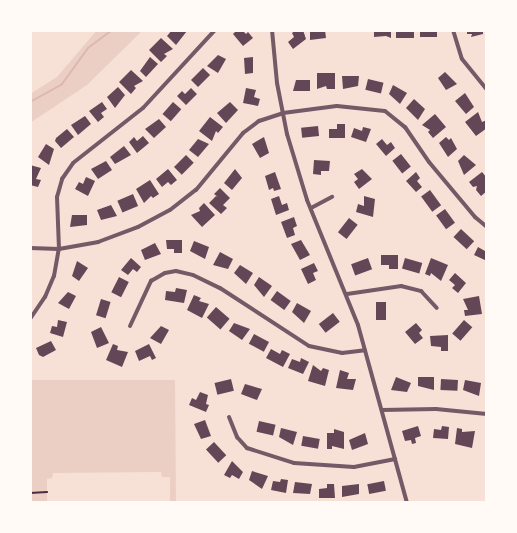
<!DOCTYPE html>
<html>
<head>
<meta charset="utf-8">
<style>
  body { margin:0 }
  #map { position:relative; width:517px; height:533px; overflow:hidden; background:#f7e1d7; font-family:"Crimson Pro",serif }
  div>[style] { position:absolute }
  .green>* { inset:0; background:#ebcfc5 }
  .stream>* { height:2px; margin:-1px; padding:0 1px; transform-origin:1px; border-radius:1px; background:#dcb8b0 }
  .building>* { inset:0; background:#644757; transform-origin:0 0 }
  .path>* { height:1.5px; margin:-0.75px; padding:0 0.75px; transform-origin:0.75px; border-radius:0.75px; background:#4a2c40 }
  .minor>* { height:4px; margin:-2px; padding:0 2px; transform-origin:2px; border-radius:2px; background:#755966 }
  span { translate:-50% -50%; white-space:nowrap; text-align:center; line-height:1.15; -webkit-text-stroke:6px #fffaf5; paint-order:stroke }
  .frame { position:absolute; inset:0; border:32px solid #fffaf5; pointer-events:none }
</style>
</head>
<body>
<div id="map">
  <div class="green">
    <div style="clip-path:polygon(97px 30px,143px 30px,87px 85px,30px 123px,30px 94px,57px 77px)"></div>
    <div style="clip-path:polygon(30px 380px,175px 380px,176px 503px,170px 503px,170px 477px,162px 477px,161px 472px,53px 473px,52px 478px,47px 479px,47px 503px,30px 503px)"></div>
  </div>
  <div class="stream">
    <div style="left:30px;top:102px;width:37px;rotate:-29deg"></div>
    <div style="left:62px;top:84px;width:44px;rotate:-54.2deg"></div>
    <div style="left:88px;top:48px;width:30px;rotate:-37deg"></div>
  </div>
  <div class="building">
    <div style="clip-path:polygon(172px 30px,187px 31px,176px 45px,167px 36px)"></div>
    <div style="clip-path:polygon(237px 30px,242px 30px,246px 34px,248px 32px,253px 38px,243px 46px,233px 34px)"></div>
    <div style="clip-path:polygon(296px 30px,303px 30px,306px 39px,293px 49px,288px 42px,294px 37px,292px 33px)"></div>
    <div style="clip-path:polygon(310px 30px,325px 30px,326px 38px,310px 40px)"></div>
    <div style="clip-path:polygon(374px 30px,391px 30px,391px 38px,386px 36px,374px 37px)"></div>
    <div style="left:396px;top:30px;width:18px;height:8px"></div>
    <div style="left:420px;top:30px;width:17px;height:7px"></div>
    <div style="clip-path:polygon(467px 30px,483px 30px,483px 34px,471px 37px,472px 34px,467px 34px)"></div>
    <div style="clip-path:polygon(161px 38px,173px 49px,164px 54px,167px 56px,161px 62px,149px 50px)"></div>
    <div style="clip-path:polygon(218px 55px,226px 59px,218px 73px,207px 66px)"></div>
    <div style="clip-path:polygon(150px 57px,158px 64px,146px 77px,140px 71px)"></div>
    <div style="clip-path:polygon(253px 57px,253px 73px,245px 74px,244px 58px)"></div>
    <div style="left:203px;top:68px;width:10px;height:17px;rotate:45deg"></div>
    <div style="clip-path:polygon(131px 70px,143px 81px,134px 86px,136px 88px,131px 94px,119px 82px)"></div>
    <div style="clip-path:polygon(445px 72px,457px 84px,446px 90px,438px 78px)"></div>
    <div style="clip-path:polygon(317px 73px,335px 73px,335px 89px,327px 89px,326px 86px,317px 89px)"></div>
    <div style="clip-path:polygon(342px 76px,359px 76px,358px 86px,343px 89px)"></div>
    <div style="left:368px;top:79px;width:16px;height:11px;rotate:14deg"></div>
    <div style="clip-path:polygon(296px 80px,310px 80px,310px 91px,293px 91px)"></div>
    <div style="clip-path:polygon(393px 85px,407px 93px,400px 104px,389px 94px)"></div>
    <div style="clip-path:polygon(118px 87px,125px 95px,115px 108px,107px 97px)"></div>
    <div style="clip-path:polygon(191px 88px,197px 94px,186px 105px,177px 96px,182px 91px,185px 94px)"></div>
    <div style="clip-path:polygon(246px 88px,256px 90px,254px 97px,260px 99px,258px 106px,243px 103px)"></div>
    <div style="clip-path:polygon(465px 93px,474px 107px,466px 114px,455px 101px)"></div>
    <div style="clip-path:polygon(414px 99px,425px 109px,418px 120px,406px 108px)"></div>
    <div style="clip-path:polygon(102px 102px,107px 109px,101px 113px,104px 117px,98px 122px,89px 111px)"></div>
    <div style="left:173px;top:102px;width:11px;height:16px;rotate:41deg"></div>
    <div style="clip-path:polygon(230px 102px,238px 110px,226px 123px,217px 113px)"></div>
    <div style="clip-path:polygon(478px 112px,482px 122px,487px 120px,487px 128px,476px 136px,465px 122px)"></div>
    <div style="clip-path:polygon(435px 114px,446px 127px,433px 138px,428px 132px,430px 130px,422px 125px)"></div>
    <div style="clip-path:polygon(85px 116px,91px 124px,78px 135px,71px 125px)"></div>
    <div style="clip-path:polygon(210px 117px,223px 127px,218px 133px,216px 131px,212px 141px,199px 131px)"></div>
    <div style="clip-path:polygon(159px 119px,166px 127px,154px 138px,145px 129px)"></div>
    <div style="clip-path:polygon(337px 124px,345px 124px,345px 138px,329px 138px,329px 129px,337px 129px)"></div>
    <div style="left:318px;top:126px;width:10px;height:17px;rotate:84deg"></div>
    <div style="clip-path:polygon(363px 127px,371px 129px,366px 142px,351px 137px,354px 128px,362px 131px)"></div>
    <div style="clip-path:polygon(67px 129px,74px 137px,61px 148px,55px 141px,56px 138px)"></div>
    <div style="clip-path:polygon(143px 136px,149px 143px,137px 153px,129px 142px,134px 137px,137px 141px)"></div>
    <div style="clip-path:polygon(264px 137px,269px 153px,260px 158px,252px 144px)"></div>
    <div style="clip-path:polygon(446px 137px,449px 140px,451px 138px,457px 149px,448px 157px,439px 143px)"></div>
    <div style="clip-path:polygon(198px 139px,209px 144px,198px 157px,189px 150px)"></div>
    <div style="clip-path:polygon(382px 139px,387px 145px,391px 142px,395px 148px,386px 156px,376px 144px)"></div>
    <div style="clip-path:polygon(46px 144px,54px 149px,49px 165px,38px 157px)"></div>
    <div style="clip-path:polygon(124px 146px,131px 155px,115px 164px,110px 157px)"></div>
    <div style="left:401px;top:154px;width:16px;height:11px;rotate:52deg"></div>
    <div style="left:186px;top:155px;width:11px;height:17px;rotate:45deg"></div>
    <div style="clip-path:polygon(464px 155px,476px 165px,464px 175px,458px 161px)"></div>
    <div style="clip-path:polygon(314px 160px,330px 161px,329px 171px,321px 171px,321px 175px,313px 174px)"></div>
    <div style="clip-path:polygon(106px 161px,112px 170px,98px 179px,91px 169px)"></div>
    <div style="clip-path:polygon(30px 165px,41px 168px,36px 179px,41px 180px,38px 187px,30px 185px)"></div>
    <div style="clip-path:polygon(168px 169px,177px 180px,171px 185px,168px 182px,162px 187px,156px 179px)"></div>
    <div style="clip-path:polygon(235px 169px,242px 178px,232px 190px,224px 183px)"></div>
    <div style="clip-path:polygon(362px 169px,372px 179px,359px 189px,354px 182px,358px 179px,354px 174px)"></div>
    <div style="clip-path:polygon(275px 172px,281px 189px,274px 191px,273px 188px,269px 190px,265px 176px)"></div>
    <div style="clip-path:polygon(416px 172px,420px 178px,417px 181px,422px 187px,416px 192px,406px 181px)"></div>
    <div style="clip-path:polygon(482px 172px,487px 178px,487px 191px,481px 196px,476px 190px,477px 186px,473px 187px,469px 182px)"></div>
    <div style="clip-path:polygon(86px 177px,95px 181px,88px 196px,75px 189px,79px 182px,83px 184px)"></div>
    <div style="clip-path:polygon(150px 180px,159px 194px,153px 198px,151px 196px,144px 203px,136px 189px)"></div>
    <div style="clip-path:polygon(220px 188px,230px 198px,223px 205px,227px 208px,221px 214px,209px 203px,216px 196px,218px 197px,214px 194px)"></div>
    <div style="left:430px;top:190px;width:19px;height:11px;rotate:54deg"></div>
    <div style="left:133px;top:194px;width:13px;height:17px;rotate:67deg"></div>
    <div style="clip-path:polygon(279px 196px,282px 205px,287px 203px,289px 210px,276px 215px,271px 199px)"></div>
    <div style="clip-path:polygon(364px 196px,375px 199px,373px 217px,356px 212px,358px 204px,364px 206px)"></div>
    <div style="clip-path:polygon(204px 203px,215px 215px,202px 227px,191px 215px,200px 211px,199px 208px)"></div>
    <div style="clip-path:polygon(111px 205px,117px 216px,101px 220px,97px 210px)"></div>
    <div style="left:445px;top:209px;width:17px;height:11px;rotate:54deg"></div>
    <div style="clip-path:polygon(72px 215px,87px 215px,87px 225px,70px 227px)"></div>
    <div style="clip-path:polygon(294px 217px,297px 226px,293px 228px,295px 235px,287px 238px,281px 222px)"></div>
    <div style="left:349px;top:218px;width:11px;height:18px;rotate:38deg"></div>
    <div style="left:461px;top:229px;width:18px;height:11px;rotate:43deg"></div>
    <div style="clip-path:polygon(166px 240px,182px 240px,182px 253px,174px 253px,174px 249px,167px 249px)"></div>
    <div style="clip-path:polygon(301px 240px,310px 255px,300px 260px,291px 244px)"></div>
    <div style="clip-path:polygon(194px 241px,209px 247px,205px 259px,190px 251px)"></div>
    <div style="clip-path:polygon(155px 243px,161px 254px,145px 260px,141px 250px)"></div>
    <div style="clip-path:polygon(487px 246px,487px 261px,474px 255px,478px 247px,485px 251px)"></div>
    <div style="clip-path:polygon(220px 252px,233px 259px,228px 269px,213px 265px)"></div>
    <div style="clip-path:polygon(381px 255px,398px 255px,398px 269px,389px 269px,389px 265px,381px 265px)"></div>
    <div style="clip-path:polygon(131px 258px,141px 267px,137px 272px,133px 269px,128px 275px,121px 270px)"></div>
    <div style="left:368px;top:258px;width:12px;height:18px;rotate:70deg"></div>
    <div style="left:405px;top:258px;width:18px;height:11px;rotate:16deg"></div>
    <div style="clip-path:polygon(431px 258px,448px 265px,441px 281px,431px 273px,430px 276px,425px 274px)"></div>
    <div style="clip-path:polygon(77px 261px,88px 268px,79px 281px,72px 276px)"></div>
    <div style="clip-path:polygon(314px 263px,318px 271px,313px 273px,316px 280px,308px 284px,301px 269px)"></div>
    <div style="clip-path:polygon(240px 265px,253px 273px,246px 284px,234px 273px)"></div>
    <div style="clip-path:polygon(455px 273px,466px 283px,458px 293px,452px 288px,455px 285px,449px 280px)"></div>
    <div style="left:119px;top:277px;width:11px;height:17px;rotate:27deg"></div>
    <div style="clip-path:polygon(259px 277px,272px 286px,264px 297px,254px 285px)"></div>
    <div style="clip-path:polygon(176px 288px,187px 290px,184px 303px,165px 300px,166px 291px,175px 292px)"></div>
    <div style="left:277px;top:291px;width:17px;height:11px;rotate:36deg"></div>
    <div style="clip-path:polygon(68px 292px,76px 296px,69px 309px,58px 303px)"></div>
    <div style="clip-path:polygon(194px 295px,201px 298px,199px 301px,209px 304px,202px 318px,187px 310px)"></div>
    <div style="clip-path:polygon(479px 296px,482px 314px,465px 316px,464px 310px,468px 310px,463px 299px)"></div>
    <div style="left:101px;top:299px;width:10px;height:17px;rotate:17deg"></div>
    <div style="left:376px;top:302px;width:10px;height:18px"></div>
    <div style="clip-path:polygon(297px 303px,311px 311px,304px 323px,292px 312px)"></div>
    <div style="left:216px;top:307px;width:18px;height:14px;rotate:41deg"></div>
    <div style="left:333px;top:313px;width:11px;height:18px;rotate:52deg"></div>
    <div style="clip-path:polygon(58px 320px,67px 322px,63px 337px,50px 333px,52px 326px,57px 327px)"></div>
    <div style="left:464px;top:320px;width:11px;height:18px;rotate:41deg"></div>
    <div style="clip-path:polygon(234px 323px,250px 329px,242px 340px,229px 331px)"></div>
    <div style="clip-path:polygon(416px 323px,422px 330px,419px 333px,423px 338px,415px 344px,405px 332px)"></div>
    <div style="clip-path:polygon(161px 326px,169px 330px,161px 344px,150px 338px)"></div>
    <div style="clip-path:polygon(101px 327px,109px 343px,97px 348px,91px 332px)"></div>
    <div style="left:254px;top:334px;width:17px;height:11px;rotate:28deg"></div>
    <div style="clip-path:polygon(448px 335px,448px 351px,441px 351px,441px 347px,431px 346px,430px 336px)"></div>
    <div style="clip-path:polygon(51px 341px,56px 350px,43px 357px,39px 355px,36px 348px)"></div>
    <div style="clip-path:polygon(113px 344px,118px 346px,117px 350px,128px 352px,122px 367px,106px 360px)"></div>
    <div style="clip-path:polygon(149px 344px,156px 358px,152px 360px,150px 356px,139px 361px,135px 351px)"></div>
    <div style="clip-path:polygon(271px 349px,280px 354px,282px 350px,290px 354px,283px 367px,266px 358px)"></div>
    <div style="clip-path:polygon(301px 358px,309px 362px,303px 374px,288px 368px,292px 359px,300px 362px)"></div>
    <div style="clip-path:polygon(313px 365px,321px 371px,323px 368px,329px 370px,325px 386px,308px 381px)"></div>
    <div style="clip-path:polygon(340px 370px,349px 373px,347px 379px,356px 379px,353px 390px,336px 388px)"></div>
    <div style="clip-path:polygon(396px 377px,411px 383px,407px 392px,391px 390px)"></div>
    <div style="clip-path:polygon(418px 377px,434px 377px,434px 390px,418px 386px)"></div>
    <div style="left:231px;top:379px;width:12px;height:17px;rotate:76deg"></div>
    <div style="left:441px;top:379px;width:17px;height:11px;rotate:3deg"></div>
    <div style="clip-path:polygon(465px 380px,481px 383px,479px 396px,463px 390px)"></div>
    <div style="clip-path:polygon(245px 384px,262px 389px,257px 400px,241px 394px)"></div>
    <div style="clip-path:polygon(200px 392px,208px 395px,206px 404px,209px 405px,206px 412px,189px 405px,192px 398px,196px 400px)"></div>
    <div style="clip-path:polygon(205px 420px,211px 436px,201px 439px,194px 424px)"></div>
    <div style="left:259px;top:421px;width:17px;height:11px;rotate:13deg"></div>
    <div style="clip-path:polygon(418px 426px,421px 436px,415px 438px,416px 443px,412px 444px,411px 440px,405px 441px,402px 431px)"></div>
    <div style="clip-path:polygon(442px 426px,449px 427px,448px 439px,433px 438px,434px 429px,441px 430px)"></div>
    <div style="clip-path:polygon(281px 428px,297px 432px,293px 445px,279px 437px)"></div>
    <div style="clip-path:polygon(457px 428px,462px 429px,462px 432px,475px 431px,472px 448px,455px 444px)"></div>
    <div style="clip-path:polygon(334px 429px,344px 432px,344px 449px,332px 446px,332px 449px,327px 449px,327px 433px,334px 433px)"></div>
    <div style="clip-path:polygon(365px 433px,368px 444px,352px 450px,349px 440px)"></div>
    <div style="left:303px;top:436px;width:17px;height:10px;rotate:10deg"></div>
    <div style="left:214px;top:442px;width:18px;height:11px;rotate:47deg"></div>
    <div style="clip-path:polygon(232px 461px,243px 472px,239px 479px,232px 475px,230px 478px,224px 475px)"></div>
    <div style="clip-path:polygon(252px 471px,268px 476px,262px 489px,249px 480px)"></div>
    <div style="clip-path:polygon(281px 479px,288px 480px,286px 493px,271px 490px,273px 481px,280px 482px)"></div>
    <div style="left:384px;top:481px;width:10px;height:17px;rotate:79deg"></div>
    <div style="clip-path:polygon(295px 482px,312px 484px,310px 494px,293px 493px)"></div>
    <div style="clip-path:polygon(327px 484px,334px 484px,335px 498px,319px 498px,319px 489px,327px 488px)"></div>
    <div style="clip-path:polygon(359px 484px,359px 494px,342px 497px,342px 486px)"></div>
  </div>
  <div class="path">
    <div style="left:30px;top:493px;width:17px;rotate:-3deg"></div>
    <div style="left:240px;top:503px;width:4px"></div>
  </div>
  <div class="minor">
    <div style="left:272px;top:30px;width:53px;rotate:84.6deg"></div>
    <div style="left:277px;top:83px;width:52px;rotate:78.9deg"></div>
    <div style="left:287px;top:134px;width:69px;rotate:73.1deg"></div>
    <div style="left:307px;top:200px;width:135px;rotate:67.8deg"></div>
    <div style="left:358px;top:325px;width:185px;rotate:74.6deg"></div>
    <div style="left:453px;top:30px;width:30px;rotate:73deg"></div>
    <div style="left:462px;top:59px;width:40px;rotate:51deg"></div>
    <div style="left:30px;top:31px;width:2px;rotate:-27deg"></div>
    <div style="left:311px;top:208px;width:24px;rotate:-28deg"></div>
    <div style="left:30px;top:248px;width:29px;rotate:2deg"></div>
    <div style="left:59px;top:249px;width:40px;rotate:-10deg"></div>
    <div style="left:98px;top:242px;width:43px;rotate:-20.6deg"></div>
    <div style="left:138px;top:227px;width:36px;rotate:-28deg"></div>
    <div style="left:170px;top:210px;width:33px;rotate:-38deg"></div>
    <div style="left:196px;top:190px;width:74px;rotate:-50.5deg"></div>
    <div style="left:243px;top:133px;width:20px;rotate:-37deg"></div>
    <div style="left:259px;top:121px;width:25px;rotate:-18deg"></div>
    <div style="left:283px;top:113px;width:54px;rotate:-7.4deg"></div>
    <div style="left:337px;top:106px;width:48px;rotate:5.9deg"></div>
    <div style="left:385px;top:111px;width:26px;rotate:39deg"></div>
    <div style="left:405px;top:127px;width:42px;rotate:55.6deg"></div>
    <div style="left:429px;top:162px;width:72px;rotate:50.1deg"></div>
    <div style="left:475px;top:217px;width:16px;rotate:40deg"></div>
    <div style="left:347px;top:294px;width:55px;rotate:-8.4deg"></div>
    <div style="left:401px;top:286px;width:21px;rotate:14deg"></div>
    <div style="left:421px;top:291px;width:23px;rotate:47deg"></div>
    <div style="left:30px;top:319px;width:27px;rotate:-56deg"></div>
    <div style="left:45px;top:297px;width:23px;rotate:-67deg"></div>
    <div style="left:54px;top:276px;width:27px;rotate:-80deg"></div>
    <div style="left:59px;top:249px;width:52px;rotate:-92.2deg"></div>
    <div style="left:57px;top:197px;width:19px;rotate:-74deg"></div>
    <div style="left:62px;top:179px;width:19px;rotate:-55deg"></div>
    <div style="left:73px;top:163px;width:89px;rotate:-38.2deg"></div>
    <div style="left:143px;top:108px;width:106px;rotate:-47.3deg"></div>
    <div style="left:130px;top:326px;width:50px;rotate:-65deg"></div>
    <div style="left:151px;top:281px;width:16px;rotate:-30deg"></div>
    <div style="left:165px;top:273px;width:11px;rotate:-10deg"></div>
    <div style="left:176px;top:271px;width:17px;rotate:13deg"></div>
    <div style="left:193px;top:275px;width:30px;rotate:26deg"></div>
    <div style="left:220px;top:288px;width:106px;rotate:33.1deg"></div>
    <div style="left:309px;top:346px;width:34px;rotate:12deg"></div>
    <div style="left:342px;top:353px;width:23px;rotate:-7deg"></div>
    <div style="left:382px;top:410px;width:54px;rotate:-1.1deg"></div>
    <div style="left:436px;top:409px;width:51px;rotate:5.6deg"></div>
    <div style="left:229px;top:417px;width:22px;rotate:68deg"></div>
    <div style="left:237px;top:437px;width:15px;rotate:48deg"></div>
    <div style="left:247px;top:448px;width:49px;rotate:17.7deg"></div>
    <div style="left:294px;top:463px;width:60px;rotate:3.8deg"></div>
    <div style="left:354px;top:467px;width:42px;rotate:-11deg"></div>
  </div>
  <div class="frame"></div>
</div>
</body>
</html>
